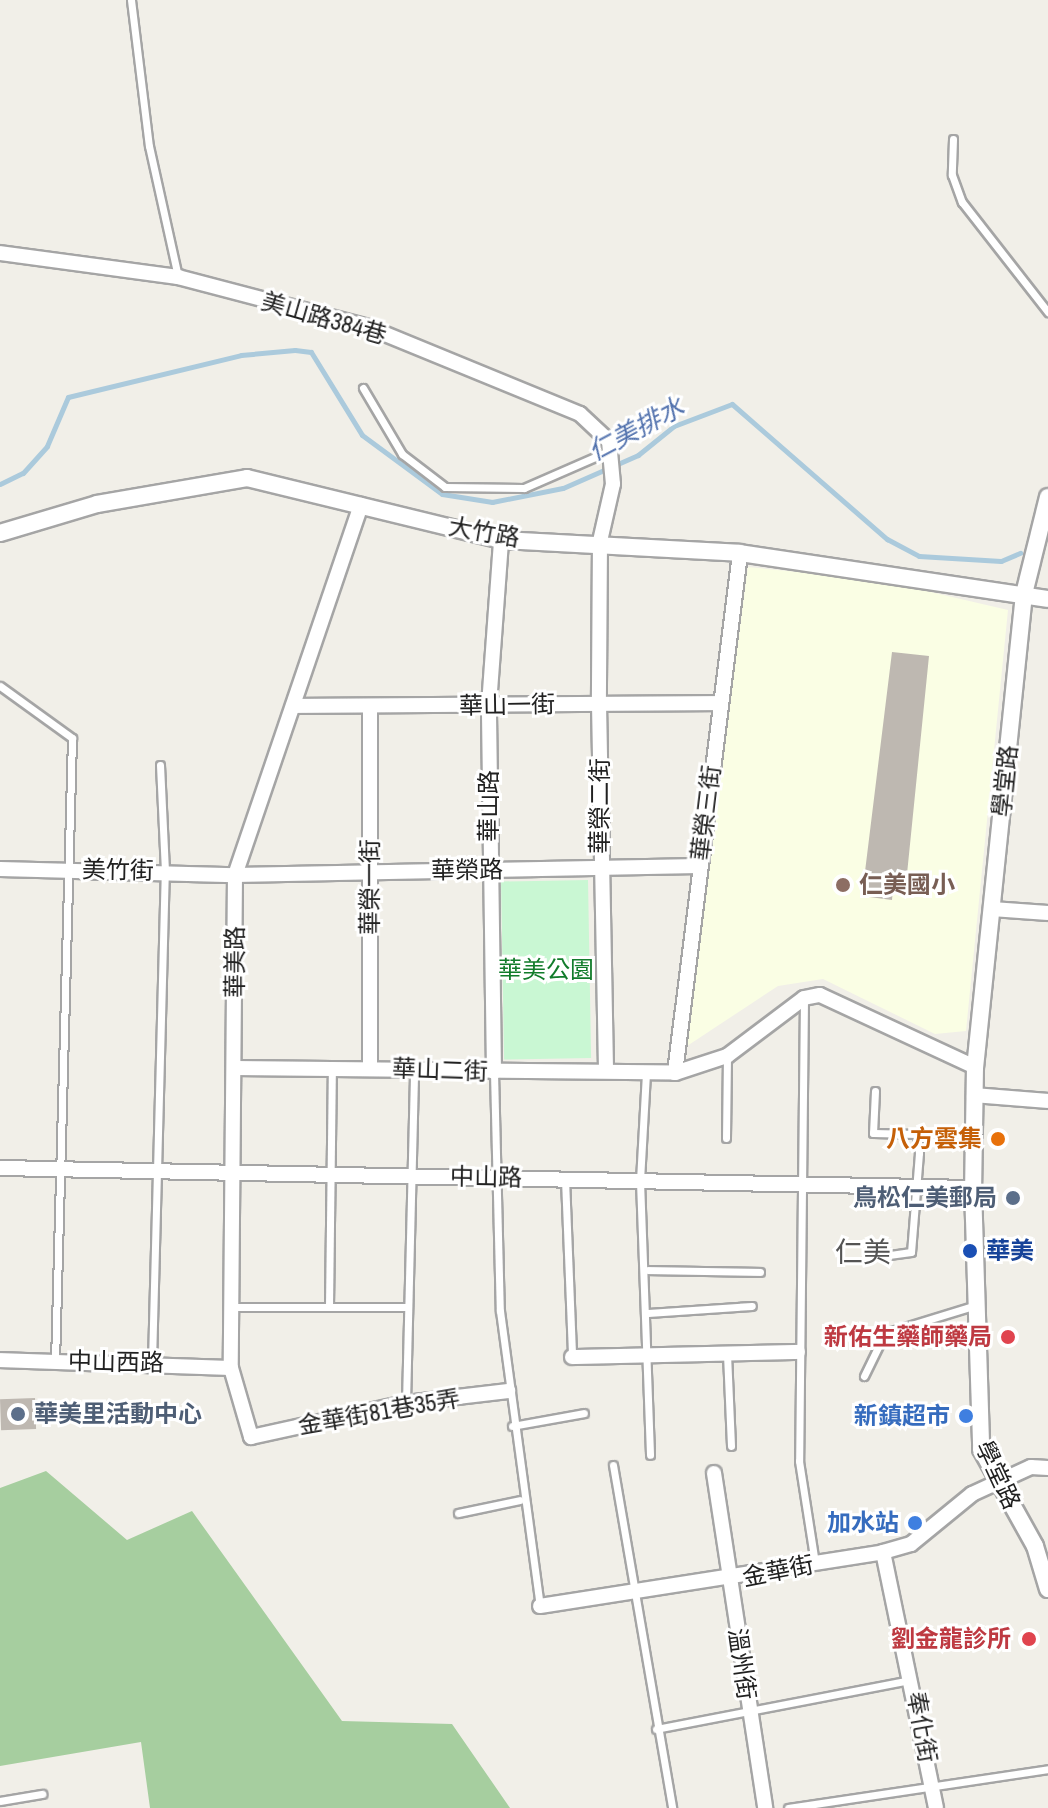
<!DOCTYPE html>
<html>
<head>
<meta charset="utf-8">
<style>
  body { margin:0 }
  #map { position:relative; width:1048px; height:1808px; overflow:hidden; background:#f1efe8; font-family:"Archivo Narrow","Noto Sans TC",sans-serif }
  div>[style] { position:absolute }
  .education>* { inset:0; background:#fafee4 }
  .forest>* { inset:0; background:#a6ce9f }
  .park>* { inset:0; background:#c9f7d3; transform-origin:0 0 }
  .stream>* { height:5px; margin:-2.5px; padding:0 2.5px; transform-origin:2.5px; border-radius:2.5px; background:#abcadc }
  .building>* { inset:0; background:#beb8b1; transform-origin:0 0 }
  .roads { filter:drop-shadow(2px 0 #a5a5a5) drop-shadow(-2px 0 #a5a5a5) drop-shadow(0 2px #a5a5a5) drop-shadow(0 -2px #a5a5a5) }
  .service>* { height:7px; margin:-3.5px; padding:0 3.5px; transform-origin:3.5px; border-radius:3.5px; background:#fff }
  .minor>* { height:14px; margin:-7px; padding:0 7px; transform-origin:7px; border-radius:7px; background:#fff }
  .tertiary>* { height:16px; margin:-8px; padding:0 8px; transform-origin:8px; border-radius:8px; background:#fff }
  .dots>* { width:22px; height:22px; translate:-50% -50%; box-sizing:border-box; border:4px solid #fff; border-radius:50% }
  span { translate:-50% -50%; white-space:nowrap; text-align:center; line-height:1.15; -webkit-text-stroke:6px #fff; paint-order:stroke }
  .street-label { font-size:24px; color:#212121 }
  .education-label { font-size:24px; color:#785e54; font-weight:700 }
  .left { translate:0 -50%; text-align:left }
  .park-label { font-size:24px; color:#127c2b }
  .food-label { font-size:24px; color:#c56008; font-weight:700 }
  .right { translate:-100% -50%; text-align:right }
  .service-label { font-size:24px; color:#4e5e75; font-weight:700 }
  .transit-label { font-size:24px; color:#164399; font-weight:700 }
  .health-label { font-size:24px; color:#be3a42; font-weight:700 }
  .shop-label { font-size:24px; color:#366cbe; font-weight:700 }
  .water-label { font-size:26px; color:#5171ad; font-style:italic }
  .quarter-label { font-size:28px; color:#545454 }
</style>
</head>
<body>
<div id="map">
  <div class="education">
    <div style="clip-path:polygon(748px 567px,879px 580px,1008px 610px,966px 1031px,935px 1034px,823px 979px,778px 986px,684px 1048px)"></div>
  </div>
  <div class="forest">
    <div style="clip-path:polygon(46px 1471px,127px 1540px,192px 1511px,342px 1721px,452px 1724px,510px 1808px,150px 1808px,141px 1742px,0 1766px,0 1488px)"></div>
  </div>
  <div class="park">
    <div style="left:588px;top:880px;width:178px;height:87px;rotate:89deg"></div>
  </div>
  <div class="stream">
    <div style="left:0;top:484px;width:25px;rotate:-26deg"></div>
    <div style="left:23px;top:473px;width:36px;rotate:-48deg"></div>
    <div style="left:47px;top:446px;width:53px;rotate:-66.8deg"></div>
    <div style="left:68px;top:397px;width:178px;rotate:-13.6deg"></div>
    <div style="left:241px;top:355px;width:54px;rotate:-5.3deg"></div>
    <div style="left:295px;top:350px;width:16px;rotate:7deg"></div>
    <div style="left:311px;top:352px;width:97px;rotate:58.4deg"></div>
    <div style="left:362px;top:435px;width:99px;rotate:36.4deg"></div>
    <div style="left:442px;top:494px;width:51px;rotate:9.1deg"></div>
    <div style="left:492px;top:502px;width:72px;rotate:-11.2deg"></div>
    <div style="left:563px;top:488px;width:82px;rotate:-23.7deg"></div>
    <div style="left:638px;top:455px;width:46px;rotate:-38.9deg"></div>
    <div style="left:674px;top:426px;width:62px;rotate:-20.8deg"></div>
    <div style="left:732px;top:404px;width:206px;rotate:41.1deg"></div>
    <div style="left:887px;top:539px;width:36px;rotate:28deg"></div>
    <div style="left:919px;top:556px;width:82px;rotate:3.5deg"></div>
    <div style="left:1001px;top:561px;width:21px;rotate:-23deg"></div>
  </div>
  <div class="building">
    <div style="clip-path:polygon(892px 652px,929px 656px,906px 884px,893px 888px,892px 900px,862px 896px)"></div>
    <div style="left:35px;top:1398px;width:31px;height:35px;rotate:88deg"></div>
  </div>
  <div class="roads">
    <div class="service">
      <div style="left:131px;top:0;width:147px;rotate:83deg"></div>
      <div style="left:149px;top:146px;width:134px;rotate:77.5deg"></div>
      <div style="left:953px;top:139px;width:36px;rotate:92deg"></div>
      <div style="left:952px;top:175px;width:29px;rotate:70deg"></div>
      <div style="left:962px;top:202px;width:140px;rotate:52deg"></div>
      <div style="left:363px;top:388px;width:77px;rotate:59.4deg"></div>
      <div style="left:402px;top:454px;width:54px;rotate:37.5deg"></div>
      <div style="left:445px;top:487px;width:79px;rotate:0.7deg"></div>
      <div style="left:524px;top:488px;width:95px;rotate:-23.6deg"></div>
      <div style="left:0;top:686px;width:89px;rotate:35.8deg"></div>
      <div style="left:72px;top:738px;width:623px;rotate:91.56deg"></div>
      <div style="left:804px;top:998px;width:463px;rotate:90.6deg"></div>
      <div style="left:799px;top:1461px;width:103px;rotate:81.1deg"></div>
      <div style="left:494px;top:1072px;width:239px;rotate:88.6deg"></div>
      <div style="left:500px;top:1311px;width:298px;rotate:82.3deg"></div>
      <div style="left:646px;top:1073px;width:108px;rotate:93.2deg"></div>
      <div style="left:640px;top:1181px;width:274px;rotate:87.9deg"></div>
      <div style="left:875px;top:1091px;width:42px;rotate:92.7deg"></div>
      <div style="left:873px;top:1133px;width:44px;rotate:1.3deg"></div>
      <div style="left:917px;top:1134px;width:19px;rotate:84deg"></div>
      <div style="left:919px;top:1153px;width:99px;rotate:94.6deg"></div>
      <div style="left:911px;top:1252px;width:28px;rotate:172deg"></div>
      <div style="left:726px;top:1138px;width:82px;rotate:-89.3deg"></div>
      <div style="left:565px;top:1179px;width:178px;rotate:87.7deg"></div>
      <div style="left:648px;top:1270px;width:112px;rotate:1deg"></div>
      <div style="left:329px;top:1306px;width:237px;rotate:-89.3deg"></div>
      <div style="left:232px;top:1307px;width:176px"></div>
      <div style="left:648px;top:1313px;width:104px;rotate:-3.9deg"></div>
      <div style="left:727px;top:1354px;width:92px;rotate:87.5deg"></div>
      <div style="left:152px;top:1362px;width:491px;rotate:-88.5deg"></div>
      <div style="left:165px;top:871px;width:106px;rotate:-92.7deg"></div>
      <div style="left:864px;top:1376px;width:48px;rotate:-64deg"></div>
      <div style="left:885px;top:1333px;width:95px;rotate:-17.1deg"></div>
      <div style="left:406px;top:1403px;width:334px;rotate:-88.6deg"></div>
      <div style="left:512px;top:1426px;width:73px;rotate:-10.2deg"></div>
      <div style="left:613px;top:1465px;width:348px;rotate:80.2deg"></div>
      <div style="left:458px;top:1513px;width:63px;rotate:-11.8deg"></div>
      <div style="left:656px;top:1729px;width:260px;rotate:-10.9deg"></div>
      <div style="left:0;top:1801px;width:43px;rotate:-9.5deg"></div>
      <div style="left:788px;top:1808px;width:263px;rotate:-8.5deg"></div>
    </div>
    <div class="minor">
      <div style="left:0;top:253px;width:180px;rotate:7.7deg"></div>
      <div style="left:178px;top:277px;width:196px;rotate:14.7deg"></div>
      <div style="left:368px;top:327px;width:229px;rotate:22.3deg"></div>
      <div style="left:580px;top:414px;width:40px;rotate:43deg"></div>
      <div style="left:609px;top:441px;width:43px;rotate:84.7deg"></div>
      <div style="left:613px;top:484px;width:58px;rotate:102.8deg"></div>
      <div style="left:600px;top:541px;width:163px;rotate:90.4deg"></div>
      <div style="left:599px;top:704px;width:367px;rotate:88.9deg"></div>
      <div style="left:361px;top:505px;width:391px;rotate:108.8deg"></div>
      <div style="left:235px;top:875px;width:493px;rotate:90.5deg"></div>
      <div style="left:231px;top:1368px;width:72px;rotate:73.8deg"></div>
      <div style="left:251px;top:1437px;width:159px;rotate:-12.4deg"></div>
      <div style="left:406px;top:1403px;width:103px;rotate:-6.7deg"></div>
      <div style="left:293px;top:706px;width:427px;rotate:-0.4deg"></div>
      <div style="left:370px;top:707px;width:360px;rotate:90deg"></div>
      <div style="left:0;top:869px;width:235px;rotate:1.5deg"></div>
      <div style="left:235px;top:875px;width:464px;rotate:-1.1deg"></div>
      <div style="left:992px;top:909px;width:56px;rotate:4.1deg"></div>
      <div style="left:234px;top:1068px;width:441px;rotate:0.6deg"></div>
      <div style="left:675px;top:1073px;width:55px;rotate:-18.1deg"></div>
      <div style="left:727px;top:1056px;width:96px;rotate:-37deg"></div>
      <div style="left:804px;top:998px;width:16px;rotate:-11deg"></div>
      <div style="left:820px;top:995px;width:171px;rotate:24.9deg"></div>
      <div style="left:494px;top:1072px;width:367px;rotate:-90.8deg"></div>
      <div style="left:489px;top:705px;width:165px;rotate:-85.8deg"></div>
      <div style="left:675px;top:1073px;width:524px;rotate:-82.87deg"></div>
      <div style="left:974px;top:1095px;width:74px;rotate:4.6deg"></div>
      <div style="left:0;top:1168px;width:973px;rotate:1.18deg"></div>
      <div style="left:572px;top:1357px;width:226px;rotate:-1.3deg"></div>
      <div style="left:0;top:1360px;width:231px;rotate:2deg"></div>
      <div style="left:714px;top:1473px;width:339px;rotate:81.3deg"></div>
      <div style="left:883px;top:1552px;width:261px;rotate:78.3deg"></div>
      <div style="left:540px;top:1606px;width:347px;rotate:-8.9deg"></div>
      <div style="left:883px;top:1552px;width:29px;rotate:-16deg"></div>
      <div style="left:911px;top:1544px;width:79px;rotate:-39.3deg"></div>
      <div style="left:972px;top:1494px;width:65px;rotate:-24.6deg"></div>
      <div style="left:1031px;top:1467px;width:17px;rotate:3deg"></div>
    </div>
    <div class="tertiary">
      <div style="left:1048px;top:497px;width:100px;rotate:103.9deg"></div>
      <div style="left:1024px;top:594px;width:476px;rotate:95.9deg"></div>
      <div style="left:975px;top:1067px;width:121px;rotate:90.9deg"></div>
      <div style="left:973px;top:1188px;width:261px;rotate:88.2deg"></div>
      <div style="left:981px;top:1449px;width:111px;rotate:60.9deg"></div>
      <div style="left:1035px;top:1546px;width:45px;rotate:73.2deg"></div>
      <div style="left:0;top:533px;width:101px;rotate:-16.6deg"></div>
      <div style="left:97px;top:504px;width:152px;rotate:-9.8deg"></div>
      <div style="left:247px;top:478px;width:261px;rotate:13.7deg"></div>
      <div style="left:501px;top:540px;width:239px;rotate:3.1deg"></div>
      <div style="left:740px;top:553px;width:311px;rotate:8.5deg"></div>
    </div>
  </div>
  <div class="dots">
    <div style="left:843px;top:885px;background:#8d6e63"></div>
    <div style="left:998px;top:1139px;background:#e8710a"></div>
    <div style="left:1013px;top:1198px;background:#5c6f8a"></div>
    <div style="left:970px;top:1251px;background:#1a4fb4"></div>
    <div style="left:1008px;top:1337px;background:#e0444e"></div>
    <div style="left:18px;top:1414px;background:#5c6f8a"></div>
    <div style="left:966px;top:1416px;background:#3f7fe0"></div>
    <div style="left:915px;top:1523px;background:#3f7fe0"></div>
    <div style="left:1029px;top:1639px;background:#e0444e"></div>
  </div>
  <div class="street-label">
    <span style="left:324px;top:318px;rotate:16deg">美山路384巷</span>
    <span style="left:484px;top:532px;rotate:10deg">大竹路</span>
    <span style="left:507px;top:705px;rotate:-1deg">華山一街</span>
    <span style="left:1005px;top:781px;rotate:-84deg">學堂路</span>
    <span style="left:489px;top:806px;rotate:-90deg">華山路</span>
    <span style="left:600px;top:806px;rotate:-90deg">華榮二街</span>
    <span style="left:706px;top:813px;rotate:-83deg">華榮三街</span>
    <span style="left:118px;top:870px;rotate:1deg">美竹街</span>
    <span style="left:467px;top:870px;rotate:-1deg">華榮路</span>
    <span style="left:370px;top:887px;rotate:-90deg">華榮一街</span>
    <span style="left:235px;top:962px;rotate:-90deg">華美路</span>
    <span style="left:440px;top:1070px;rotate:2deg">華山二街</span>
    <span style="left:486px;top:1177px;rotate:1deg">中山路</span>
    <span style="left:116px;top:1362px;rotate:1deg">中山西路</span>
    <span style="left:379px;top:1412px;rotate:-10deg">金華街81巷35弄</span>
    <span style="left:998px;top:1475px;rotate:65deg">學堂路</span>
    <span style="left:778px;top:1571px;rotate:-11deg">金華街</span>
    <span style="left:742px;top:1664px;rotate:82deg">溫州街</span>
    <span style="left:922px;top:1727px;rotate:80deg">奉化街</span>
  </div>
  <div class="education-label">
    <span class="left" style="left:859px;top:885px">仁美國小</span>
  </div>
  <div class="park-label">
    <span style="left:546px;top:970px">華美公園</span>
  </div>
  <div class="food-label">
    <span class="right" style="left:982px;top:1139px">八方雲集</span>
  </div>
  <div class="service-label">
    <span class="right" style="left:997px;top:1198px">鳥松仁美郵局</span>
    <span class="left" style="left:34px;top:1414px">華美里活動中心</span>
  </div>
  <div class="transit-label">
    <span class="left" style="left:986px;top:1251px">華美</span>
  </div>
  <div class="health-label">
    <span class="right" style="left:992px;top:1337px">新佑生藥師藥局</span>
    <span class="right" style="left:1011px;top:1639px">劉金龍診所</span>
  </div>
  <div class="shop-label">
    <span class="right" style="left:950px;top:1416px">新鎮超市</span>
    <span class="right" style="left:899px;top:1523px">加水站</span>
  </div>
  <div class="water-label">
    <span style="left:636px;top:429px;rotate:-28deg">仁美排水</span>
  </div>
  <div class="quarter-label">
    <span style="left:863px;top:1252px">仁美</span>
  </div>
</div>
</body>
</html>
